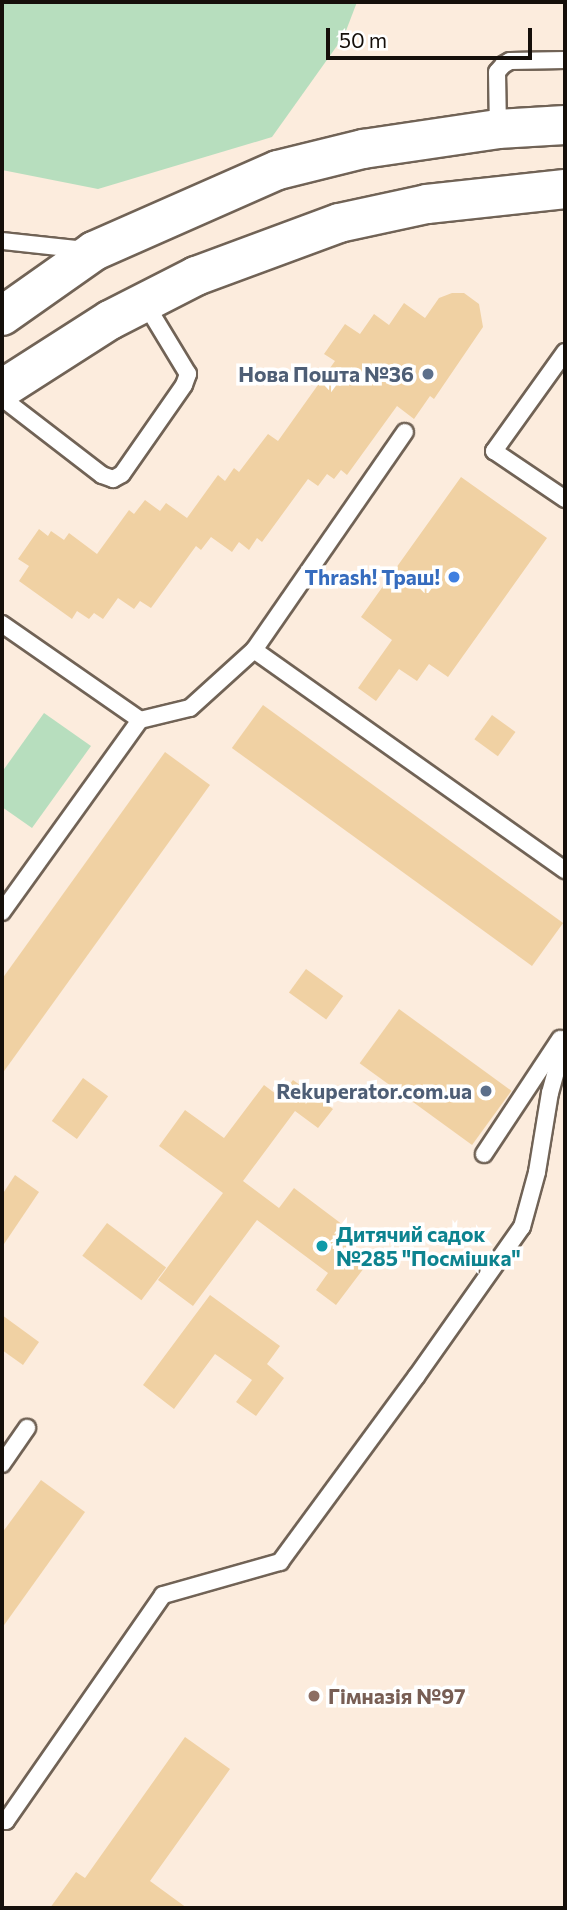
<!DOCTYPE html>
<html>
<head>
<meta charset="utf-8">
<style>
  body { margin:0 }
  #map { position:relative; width:567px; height:1910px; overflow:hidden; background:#fcecdd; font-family:Commissioner,sans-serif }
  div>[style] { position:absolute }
  .green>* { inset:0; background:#b7debe }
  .building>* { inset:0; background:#f0d1a3; transform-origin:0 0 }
  .roads { filter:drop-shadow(2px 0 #716356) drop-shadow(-2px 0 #716356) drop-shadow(0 2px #716356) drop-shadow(0 -2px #716356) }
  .lane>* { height:16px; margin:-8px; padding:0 8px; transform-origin:8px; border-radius:8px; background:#fff }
  .secondary>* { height:38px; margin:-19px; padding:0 19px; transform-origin:19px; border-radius:19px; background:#fff }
  .dots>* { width:19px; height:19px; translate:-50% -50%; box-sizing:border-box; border:4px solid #fff; border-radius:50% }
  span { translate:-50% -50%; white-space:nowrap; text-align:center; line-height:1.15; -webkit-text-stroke:7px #fff; paint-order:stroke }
  .service-label { font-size:21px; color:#4e5e75; font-weight:700 }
  .right { translate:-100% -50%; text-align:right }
  .shop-label { font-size:21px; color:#366cbe; font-weight:700 }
  .culture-label { font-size:21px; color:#0d838f; font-weight:700 }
  .left { translate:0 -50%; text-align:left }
  .education-label { font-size:21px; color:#785e54; font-weight:700 }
  .frame { position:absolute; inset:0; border:4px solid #150f0a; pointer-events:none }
  .scale { position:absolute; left:326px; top:28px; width:206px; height:32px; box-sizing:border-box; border:4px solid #150f0a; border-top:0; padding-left:9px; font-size:21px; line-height:24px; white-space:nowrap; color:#150f0a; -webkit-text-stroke:5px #fff; paint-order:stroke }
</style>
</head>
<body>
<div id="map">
  <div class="green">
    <div style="clip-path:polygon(2px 2px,357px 2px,344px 36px,272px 137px,98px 189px,2px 170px)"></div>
    <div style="clip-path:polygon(44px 713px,91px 746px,32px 828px,2px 807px,2px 772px)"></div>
  </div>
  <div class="building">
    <div style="clip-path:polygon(452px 293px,464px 293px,479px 304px,483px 327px,434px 399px,430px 396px,414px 419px,397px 406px,347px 475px,341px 470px,334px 479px,327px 474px,318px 486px,308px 479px,262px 542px,257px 538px,249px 550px,239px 542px,232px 552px,211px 537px,201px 550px,196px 546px,151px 608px,140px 601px,134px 609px,118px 598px,103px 619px,94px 613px,89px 619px,77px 611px,72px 619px,19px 581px,29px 566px,18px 559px,39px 529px,48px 536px,51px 531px,64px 540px,69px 533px,97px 554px,129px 510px,134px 514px,145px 500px,160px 511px,166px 503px,187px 518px,218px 475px,225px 481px,234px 468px,239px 472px,268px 434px,278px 441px,335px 361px,324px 354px,345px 324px,360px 334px,374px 314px,389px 325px,404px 303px,425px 318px,439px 298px)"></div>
    <div style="clip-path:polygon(461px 477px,547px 538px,448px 677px,429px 664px,417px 681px,399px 669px,376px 701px,358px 688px,392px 640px,361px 617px)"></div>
    <div style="left:263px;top:705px;width:371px;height:53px;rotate:36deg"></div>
    <div style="left:492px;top:715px;width:29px;height:30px;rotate:36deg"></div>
    <div style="clip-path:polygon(165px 752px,210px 785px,2px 1074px,2px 979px)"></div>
    <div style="left:306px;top:969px;width:46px;height:29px;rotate:36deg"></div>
    <div style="left:399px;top:1009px;width:139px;height:67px;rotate:36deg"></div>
    <div style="left:83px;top:1078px;width:31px;height:53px;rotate:36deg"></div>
    <div style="clip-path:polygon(293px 1080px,333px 1109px,318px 1128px,295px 1111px,243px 1181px,279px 1208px,294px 1188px,359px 1237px,346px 1254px,364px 1268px,336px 1305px,316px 1290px,328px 1273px,257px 1220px,193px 1306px,158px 1280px,223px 1193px,159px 1146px,185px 1110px,224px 1138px,264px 1085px,280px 1097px)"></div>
    <div style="clip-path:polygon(15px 1175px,39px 1192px,2px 1247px,2px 1195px)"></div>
    <div style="left:107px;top:1223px;width:74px;height:41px;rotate:37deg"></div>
    <div style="clip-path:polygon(210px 1295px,280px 1346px,267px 1364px,284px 1378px,256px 1416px,236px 1402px,252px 1380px,215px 1354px,174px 1409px,143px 1385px)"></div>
    <div style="clip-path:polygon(2px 1315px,39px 1342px,23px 1365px,2px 1350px)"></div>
    <div style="clip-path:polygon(41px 1480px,85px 1512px,2px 1628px,2px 1533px)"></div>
    <div style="clip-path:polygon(185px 1737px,230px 1769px,150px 1881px,187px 1908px,50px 1908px,76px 1872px,85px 1878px)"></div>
  </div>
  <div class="roads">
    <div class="lane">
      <div style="left:498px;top:129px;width:57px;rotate:-91deg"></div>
      <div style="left:497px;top:72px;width:9px;rotate:-49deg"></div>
      <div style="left:503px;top:65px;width:8px;rotate:-30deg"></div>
      <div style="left:510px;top:61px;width:55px;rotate:-1deg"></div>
      <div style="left:2px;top:241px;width:83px;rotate:6.2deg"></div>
      <div style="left:565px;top:352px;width:122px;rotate:125.6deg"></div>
      <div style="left:494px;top:451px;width:86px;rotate:34.1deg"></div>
      <div style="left:2px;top:398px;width:126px;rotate:37.6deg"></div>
      <div style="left:102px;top:475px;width:12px;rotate:20deg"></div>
      <div style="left:113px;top:479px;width:10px;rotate:-29deg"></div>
      <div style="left:122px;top:474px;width:108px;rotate:-55.1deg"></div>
      <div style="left:184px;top:385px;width:12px;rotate:-70deg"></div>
      <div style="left:188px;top:374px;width:83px;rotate:-121.2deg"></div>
      <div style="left:2px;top:624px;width:168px;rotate:34.8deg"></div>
      <div style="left:140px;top:720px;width:51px;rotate:-13.5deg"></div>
      <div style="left:190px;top:708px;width:86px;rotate:-42.2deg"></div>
      <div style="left:254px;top:650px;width:265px;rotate:-55.3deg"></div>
      <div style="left:254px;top:650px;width:381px;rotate:35.3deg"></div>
      <div style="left:2px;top:912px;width:236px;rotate:-54.3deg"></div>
      <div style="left:484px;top:1154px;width:138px;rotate:-56.5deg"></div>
      <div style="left:2px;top:1464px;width:44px;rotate:-55.2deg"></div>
      <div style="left:2px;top:1820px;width:4px;rotate:14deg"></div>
      <div style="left:6px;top:1821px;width:275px;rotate:-55.2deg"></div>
      <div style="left:163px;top:1595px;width:122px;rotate:-15.8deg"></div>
      <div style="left:280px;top:1562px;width:230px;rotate:-53.7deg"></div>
      <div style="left:416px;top:1377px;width:184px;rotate:-54.8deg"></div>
      <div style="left:522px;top:1227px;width:57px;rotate:-74.7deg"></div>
      <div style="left:537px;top:1172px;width:80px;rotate:-80.7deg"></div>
      <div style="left:550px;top:1093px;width:56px;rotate:-74.5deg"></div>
    </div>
    <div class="secondary">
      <div style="left:2px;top:316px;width:113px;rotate:-35.2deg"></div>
      <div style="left:94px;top:251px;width:201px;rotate:-23.8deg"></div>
      <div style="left:278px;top:170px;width:88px;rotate:-13.9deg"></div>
      <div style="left:363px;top:149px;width:136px;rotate:-8.4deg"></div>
      <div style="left:498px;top:129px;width:67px;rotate:-3.4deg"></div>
      <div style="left:2px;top:389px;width:128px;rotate:-32.6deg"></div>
      <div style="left:110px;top:320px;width:97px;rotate:-27.1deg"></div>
      <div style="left:196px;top:276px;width:153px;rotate:-20.3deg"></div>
      <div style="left:339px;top:223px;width:90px;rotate:-12.2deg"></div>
      <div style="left:427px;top:204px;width:139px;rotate:-6.2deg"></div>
    </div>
  </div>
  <div class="dots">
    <div style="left:428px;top:374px;background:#5c6f8a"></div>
    <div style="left:454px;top:577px;background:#3f7fe0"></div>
    <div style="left:486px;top:1091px;background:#5c6f8a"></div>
    <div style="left:322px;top:1246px;background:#0f9aa8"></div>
    <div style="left:314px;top:1696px;background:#8d6e63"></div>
  </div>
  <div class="service-label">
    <span class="right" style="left:414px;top:374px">Нова Пошта №36</span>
    <span class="right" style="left:472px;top:1091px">Rekuperator.com.ua</span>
  </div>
  <div class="shop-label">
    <span class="right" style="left:440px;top:577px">Thrash! Траш!</span>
  </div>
  <div class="culture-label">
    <span class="left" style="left:336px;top:1246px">Дитячий садок<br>№285 "Посмішка"</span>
  </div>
  <div class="education-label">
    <span class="left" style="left:328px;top:1696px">Гімназія №97</span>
  </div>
  <div class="frame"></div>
  <div class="scale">50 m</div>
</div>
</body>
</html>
